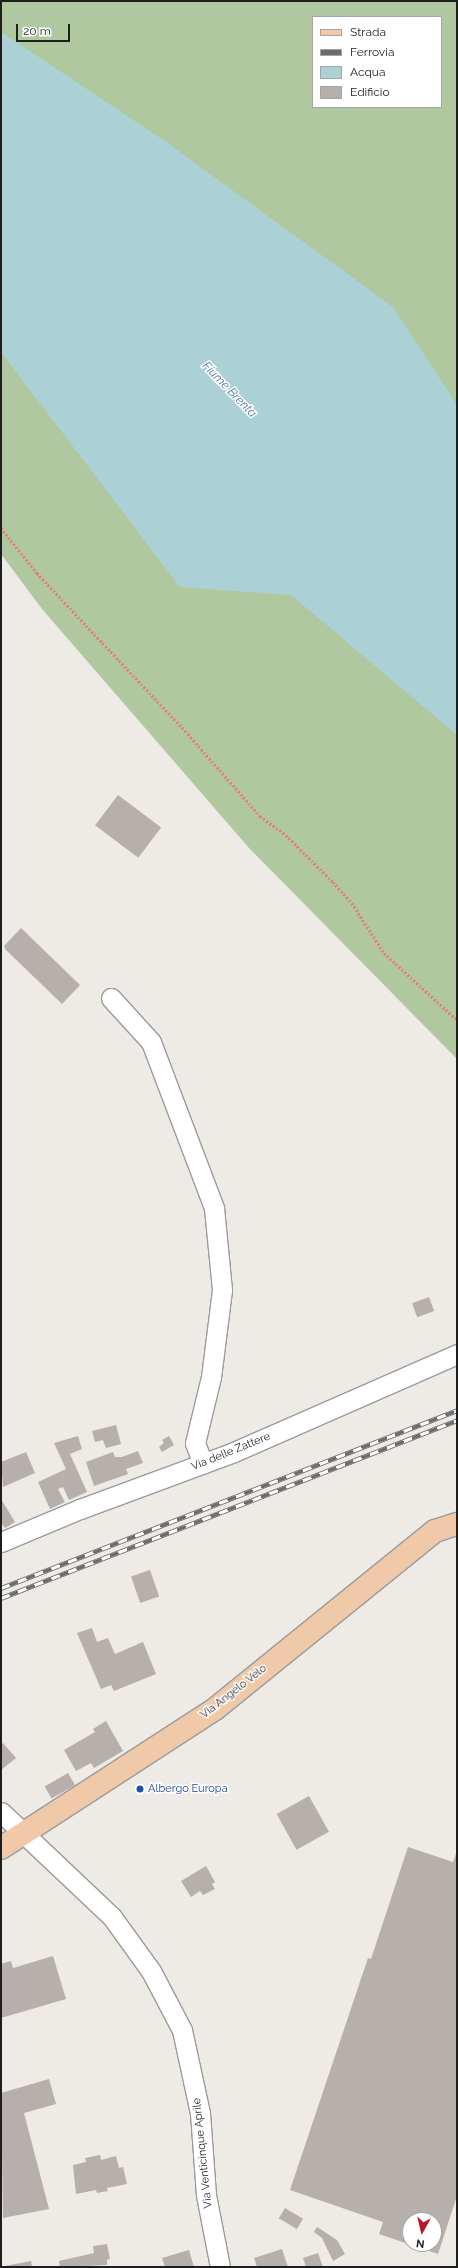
<!DOCTYPE html>
<html>
<head>
<meta charset="utf-8">
<style>
  body { margin:0 }
  #map { position:relative; width:458px; height:2268px; overflow:hidden; background:#eeeae5; font-family:Raleway,sans-serif }
  div>[style] { position:absolute }
  .forest>* { inset:0; background:#afc89f }
  .water>* { inset:0; background:#abd1d6 }
  .building>* { inset:0; background:#b6afab; transform-origin:0 0 }
  .path>* { height:2.5px; margin-top:-1.25px; transform-origin:0; background:repeating-linear-gradient(90deg,#e87c7c 0 2px,transparent 0 4px) }
  .roads { filter:drop-shadow(1px 0 #9b9b9b) drop-shadow(-1px 0 #9b9b9b) drop-shadow(0 1px #9b9b9b) drop-shadow(0 -1px #9b9b9b) }
  .minor>* { height:19px; margin:-9.5px; padding:0 9.5px; transform-origin:9.5px; border-radius:9.5px; background:#fff }
  .major>* { height:22px; margin:-11px; padding:0 11px; transform-origin:11px; border-radius:11px; background:#f0c9a8 }
  .rail>* { height:4.5px; margin-top:-2.25px; transform-origin:0; background:repeating-linear-gradient(90deg,#fff 0 9px,#6c6c6c 0 18px); box-sizing:border-box; border-block:1px solid #6c6c6c }
  .dots>* { width:11px; height:11px; translate:-50% -50%; box-sizing:border-box; border:2px solid #fff; border-radius:50% }
  span { translate:-50% -50%; white-space:nowrap; text-align:center; line-height:1.15; -webkit-text-stroke:3px #fff; paint-order:stroke }
  .street-label { font-size:11px; color:#1e1e1e }
  .transit-label { font-size:11px; color:#164399 }
  .left { translate:0 -50%; text-align:left }
  .water-label { font-size:12px; color:#4f7893; font-style:italic }
  .frame { position:absolute; inset:0; border:2px solid #1e1e1e; pointer-events:none }
  .legend { position:absolute; left:312px; top:16px; width:130px; height:92px; box-sizing:border-box; background:#fff; border:1px solid #a5a5a5; margin:0; padding:5px 7px; list-style:none; font-size:12px; color:#1e1e1e }
  .legend li { display:flex; align-items:center; gap:8px; height:20px }
  .legend b { width:20px; border:1px solid #a5a5a5 }
  .north { position:absolute; left:402px; top:2212px; width:40px; height:40px; box-sizing:border-box; background:#fff; border:1px solid #a5a5a5; border-radius:50%; rotate:188deg; font-size:11px; font-weight:700; line-height:16px; text-align:center; color:#1e1e1e }
  .north::after { content:''; display:block; margin:auto; width:14px; height:18px; background:#b31929; clip-path:polygon(50% 0,100% 100%,50% 72%,0 100%) }
  .scale { position:absolute; left:16px; top:24px; width:54px; height:18px; box-sizing:border-box; border:2px solid #1e1e1e; border-top:0; padding-left:5px; font-size:12px; line-height:14px; white-space:nowrap; color:#1e1e1e; -webkit-text-stroke:3px #fff; paint-order:stroke }
</style>
</head>
<body>
<div id="map">
  <div class="forest">
    <div style="clip-path:polygon(evenodd,1px 1px,457px 1px,457px 1059px,249px 848px,42px 609px,1px 554px,1px 1px,313px 17px,441px 17px,441px 107px,313px 107px,313px 17px)"></div>
  </div>
  <div class="water">
    <div style="clip-path:polygon(1px 32px,166px 142px,393px 307px,457px 405px,457px 735px,291px 595px,180px 587px,1px 352px)"></div>
  </div>
  <div class="building">
    <div style="left:118px;top:795px;width:54px;height:38px;rotate:37deg"></div>
    <div style="clip-path:polygon(21px 928px,80px 985px,62px 1004px,6px 950px,4px 946px)"></div>
    <div style="left:429px;top:1297px;width:15px;height:18px;rotate:70deg"></div>
    <div style="clip-path:polygon(116px 1425px,121px 1444px,106px 1448px,103px 1440px,95px 1442px,92px 1431px)"></div>
    <div style="clip-path:polygon(78px 1436px,82px 1449px,70px 1454px,87px 1492px,69px 1500px,63px 1487px,58px 1489px,65px 1502px,50px 1509px,38px 1482px,66px 1469px,54px 1443px)"></div>
    <div style="clip-path:polygon(169px 1436px,174px 1445px,162px 1452px,159px 1447px,164px 1443px,162px 1440px)"></div>
    <div style="clip-path:polygon(138px 1451px,143px 1463px,126px 1469px,128px 1474px,94px 1486px,86px 1462px,113px 1452px,115px 1457px,122px 1457px)"></div>
    <div style="clip-path:polygon(26px 1452px,35px 1473px,3px 1487px,1px 1462px)"></div>
    <div style="clip-path:polygon(1px 1499px,15px 1522px,5px 1528px,1px 1522px)"></div>
    <div style="left:150px;top:1570px;width:28px;height:20px;rotate:71deg"></div>
    <div style="clip-path:polygon(92px 1628px,97px 1642px,108px 1638px,115px 1654px,143px 1642px,156px 1674px,114px 1691px,111px 1685px,101px 1689px,77px 1633px)"></div>
    <div style="clip-path:polygon(106px 1721px,123px 1751px,94px 1768px,91px 1763px,76px 1771px,64px 1750px,95px 1732px,93px 1729px)"></div>
    <div style="clip-path:polygon(3px 1743px,16px 1758px,1px 1770px,1px 1745px)"></div>
    <div style="left:68px;top:1773px;width:14px;height:27px;rotate:60deg"></div>
    <div style="left:309px;top:1796px;width:41px;height:37px;rotate:61deg"></div>
    <div style="clip-path:polygon(evenodd,408px 1847px,453px 1862px,457px 1851px,457px 2196px,438px 2254px,379px 2234px,383px 2222px,290px 2190px,368px 1958px,371px 1959px,408px 1847px,410px 2220px,434px 2220px,434px 2244px,410px 2244px,410px 2220px)"></div>
    <div style="clip-path:polygon(206px 1866px,215px 1882px,212px 1884px,215px 1889px,203px 1895px,200px 1891px,191px 1897px,181px 1881px)"></div>
    <div style="clip-path:polygon(53px 1956px,66px 1999px,1px 2018px,1px 1964px,11px 1961px,13px 1968px)"></div>
    <div style="clip-path:polygon(49px 2079px,56px 2104px,24px 2113px,49px 2209px,3px 2218px,1px 2093px)"></div>
    <div style="clip-path:polygon(100px 2155px,101px 2160px,116px 2156px,119px 2168px,123px 2167px,127px 2184px,107px 2188px,108px 2191px,97px 2193px,96px 2190px,76px 2194px,73px 2165px,86px 2162px,85px 2158px)"></div>
    <div style="left:285px;top:2208px;width:21px;height:12px;rotate:31deg"></div>
    <div style="clip-path:polygon(317px 2227px,337px 2240px,345px 2254px,333px 2261px,322px 2238px,314px 2232px)"></div>
    <div style="clip-path:polygon(107px 2244px,110px 2259px,107px 2260px,107px 2265px,60px 2267px,59px 2261px,94px 2253px,93px 2246px)"></div>
    <div style="clip-path:polygon(282px 2249px,288px 2267px,257px 2267px,254px 2258px)"></div>
    <div style="clip-path:polygon(189px 2250px,194px 2267px,165px 2267px,162px 2258px)"></div>
    <div style="clip-path:polygon(318px 2253px,323px 2267px,306px 2267px,303px 2258px)"></div>
    <div style="clip-path:polygon(31px 2261px,32px 2267px,5px 2267px,5px 2266px)"></div>
  </div>
  <div class="path">
    <div style="left:1px;top:528px;width:58px;rotate:51.3deg"></div>
    <div style="left:37px;top:573px;width:221px;rotate:46.8deg"></div>
    <div style="left:188px;top:734px;width:109px;rotate:48.7deg"></div>
    <div style="left:260px;top:816px;width:32px;rotate:36deg"></div>
    <div style="left:286px;top:835px;width:66px;rotate:45deg"></div>
    <div style="left:333px;top:882px;width:28px;rotate:48deg"></div>
    <div style="left:352px;top:903px;width:59px;rotate:57.4deg"></div>
    <div style="left:384px;top:953px;width:99px;rotate:42.5deg"></div>
  </div>
  <div class="roads">
    <div class="minor">
      <div style="left:111px;top:998px;width:59px;rotate:47.7deg"></div>
      <div style="left:151px;top:1042px;width:178px;rotate:69.2deg"></div>
      <div style="left:214px;top:1208px;width:82px;rotate:84.4deg"></div>
      <div style="left:222px;top:1290px;width:88px;rotate:97.2deg"></div>
      <div style="left:211px;top:1377px;width:68px;rotate:103.6deg"></div>
      <div style="left:195px;top:1443px;width:22px;rotate:69deg"></div>
      <div style="left:1px;top:1542px;width:86px;rotate:-22.7deg"></div>
      <div style="left:80px;top:1509px;width:164px;rotate:-20.3deg"></div>
      <div style="left:234px;top:1452px;width:244px;rotate:-23.7deg"></div>
      <div style="left:1px;top:1812px;width:153px;rotate:43.4deg"></div>
      <div style="left:112px;top:1917px;width:67px;rotate:54.2deg"></div>
      <div style="left:151px;top:1971px;width:67px;rotate:62.3deg"></div>
      <div style="left:182px;top:2030px;width:85px;rotate:77.8deg"></div>
      <div style="left:200px;top:2113px;width:82px;rotate:85.8deg"></div>
      <div style="left:206px;top:2195px;width:73px;rotate:79deg"></div>
    </div>
    <div class="major">
      <div style="left:1px;top:1848px;width:255px;rotate:-33deg"></div>
      <div style="left:215px;top:1709px;width:283px;rotate:-39deg"></div>
      <div style="left:435px;top:1531px;width:23px;rotate:-18deg"></div>
    </div>
  </div>
  <div class="rail">
    <div style="left:1px;top:1588px;width:490px;rotate:-21.3deg"></div>
    <div style="left:1px;top:1598px;width:490px;rotate:-21.3deg"></div>
  </div>
  <div class="dots">
    <div style="left:140px;top:1789px;background:#1a4fb4"></div>
  </div>
  <div class="street-label">
    <span style="left:231px;top:1452px;rotate:-22deg">Via delle Zattere</span>
    <span style="left:234px;top:1692px;rotate:-38deg">Via Angelo Velo</span>
    <span style="left:203px;top:2153px;rotate:-96deg">Via Venticinque Aprile</span>
  </div>
  <div class="transit-label">
    <span class="left" style="left:148px;top:1789px">Albergo Europa</span>
  </div>
  <div class="water-label">
    <span style="left:229px;top:390px;rotate:46deg">Fiume Brenta</span>
  </div>
  <div class="frame"></div>
  <ul class="legend">
  <li><b style="height:5px;background:#f0c9a8"></b>Strada</li>
  <li><b style="height:5px;background:#6c6c6c"></b>Ferrovia</li>
  <li><b style="height:11px;background:#abd1d6"></b>Acqua</li>
  <li><b style="height:11px;background:#b6afab"></b>Edificio</li>
  </ul>
  <div class="north">N</div>
  <div class="scale">20 m</div>
</div>
</body>
</html>
